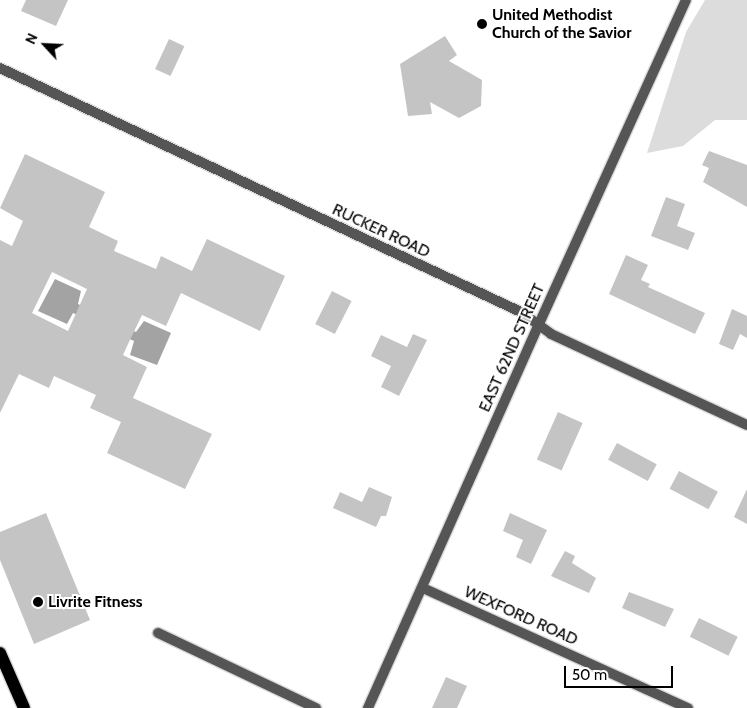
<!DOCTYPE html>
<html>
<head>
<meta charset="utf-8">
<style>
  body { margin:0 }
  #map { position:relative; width:747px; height:708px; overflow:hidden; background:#fff; font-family:Cabin,sans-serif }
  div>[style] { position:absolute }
  .green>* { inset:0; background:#dcdcdc }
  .water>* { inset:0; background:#a3a3a3 }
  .building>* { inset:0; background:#c4c4c4; transform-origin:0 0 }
  .roads { filter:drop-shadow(1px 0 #dbdbdb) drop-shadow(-1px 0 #dbdbdb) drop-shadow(0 1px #dbdbdb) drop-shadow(0 -1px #dbdbdb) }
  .minor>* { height:10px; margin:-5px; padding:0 5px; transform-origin:5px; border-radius:5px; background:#555 }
  .tertiary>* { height:10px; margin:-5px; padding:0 5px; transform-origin:5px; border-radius:5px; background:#555 }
  .primary>* { height:12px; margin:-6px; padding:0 6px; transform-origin:6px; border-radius:6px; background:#000 }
  .dots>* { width:14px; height:14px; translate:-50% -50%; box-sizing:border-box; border:2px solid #fff; border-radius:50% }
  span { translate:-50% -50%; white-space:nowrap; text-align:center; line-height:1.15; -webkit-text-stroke:4px #fff; paint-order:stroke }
  .poi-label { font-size:16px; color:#000; font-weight:700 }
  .left { translate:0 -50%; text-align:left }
  .street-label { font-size:16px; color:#000 }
  .north { position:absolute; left:20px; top:20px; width:50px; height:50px; -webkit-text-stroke:4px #fff; paint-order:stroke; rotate:295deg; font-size:14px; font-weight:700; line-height:20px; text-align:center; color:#000 }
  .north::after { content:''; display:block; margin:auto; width:18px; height:22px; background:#000; clip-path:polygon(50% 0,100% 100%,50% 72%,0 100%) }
  .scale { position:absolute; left:564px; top:666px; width:109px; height:22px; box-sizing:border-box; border:2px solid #000; border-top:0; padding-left:6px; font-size:15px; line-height:18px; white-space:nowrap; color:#000; -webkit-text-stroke:4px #fff; paint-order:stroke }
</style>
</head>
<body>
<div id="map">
  <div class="green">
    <div style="clip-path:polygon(705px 0,747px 0,747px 120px,715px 120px,683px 146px,647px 153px,686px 32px)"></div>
  </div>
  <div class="water">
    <div style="clip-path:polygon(55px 279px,81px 291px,78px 304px,136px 332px,144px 321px,171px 333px,157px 365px,130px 355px,134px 341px,73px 313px,67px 324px,38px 311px)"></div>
  </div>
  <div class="building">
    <div style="clip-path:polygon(26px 0,68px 0,56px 26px,21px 11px)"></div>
    <div style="clip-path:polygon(445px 36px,457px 55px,449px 61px,482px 80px,481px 106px,459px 118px,430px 102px,432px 114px,408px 116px,400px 64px)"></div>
    <div style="left:169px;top:39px;width:17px;height:33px;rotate:25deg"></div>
    <div style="clip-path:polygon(709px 151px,747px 165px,747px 207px,703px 182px,709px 168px,702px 165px)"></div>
    <div style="clip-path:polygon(evenodd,25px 154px,105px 192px,89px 227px,118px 241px,114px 251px,156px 269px,161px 256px,192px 271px,207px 239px,285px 276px,260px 331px,181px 293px,166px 326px,142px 315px,128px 344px,123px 355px,147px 367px,133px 398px,212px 434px,185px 489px,107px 453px,121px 422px,90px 408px,96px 395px,54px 376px,49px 388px,19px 374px,0 413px,0 240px,12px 246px,23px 221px,0 208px,25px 154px,52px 272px,87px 289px,68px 331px,32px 313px,52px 272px)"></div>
    <div style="clip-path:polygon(666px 197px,685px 204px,677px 226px,695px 233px,688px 250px,651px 236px)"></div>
    <div style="clip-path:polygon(626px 255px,648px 265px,641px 280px,650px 284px,648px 287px,705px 313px,695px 334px,609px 294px)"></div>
    <div style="left:332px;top:291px;width:22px;height:37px;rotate:27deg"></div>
    <div style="clip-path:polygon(732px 309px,747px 316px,747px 338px,740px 334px,733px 350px,719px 344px)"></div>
    <div style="clip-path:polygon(413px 334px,427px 340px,399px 396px,381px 387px,391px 366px,371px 356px,381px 335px,407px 347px)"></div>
    <div style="left:558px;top:412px;width:27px;height:52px;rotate:24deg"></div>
    <div style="left:617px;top:443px;width:45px;height:19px;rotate:28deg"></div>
    <div style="left:679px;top:471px;width:44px;height:20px;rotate:28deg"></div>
    <div style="clip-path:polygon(369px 487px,392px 497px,386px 516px,381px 516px,376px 527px,333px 508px,340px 492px,362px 502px)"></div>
    <div style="clip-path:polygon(747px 489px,747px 524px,734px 517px)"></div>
    <div style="clip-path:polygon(46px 513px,90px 620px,34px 644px,0 560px,0 532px)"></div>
    <div style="clip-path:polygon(510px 513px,547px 530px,531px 564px,516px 557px,523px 540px,503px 531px)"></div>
    <div style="clip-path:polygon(565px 551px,575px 556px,572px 563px,596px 578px,589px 593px,551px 576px)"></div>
    <div style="clip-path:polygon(629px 592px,674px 609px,665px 627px,622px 608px)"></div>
    <div style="left:699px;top:618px;width:43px;height:21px;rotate:26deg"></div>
    <div style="clip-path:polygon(446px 677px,467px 686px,457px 708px,432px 708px)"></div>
  </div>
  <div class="roads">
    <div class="minor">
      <div style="left:539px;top:324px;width:356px;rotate:-65.6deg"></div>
      <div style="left:423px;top:588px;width:291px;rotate:24.4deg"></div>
      <div style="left:158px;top:633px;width:175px;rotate:25.4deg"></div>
    </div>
    <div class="tertiary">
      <div style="left:0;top:68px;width:575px;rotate:25.1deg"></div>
      <div style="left:521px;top:312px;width:37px;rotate:36deg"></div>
      <div style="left:551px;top:334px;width:216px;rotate:24.9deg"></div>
      <div style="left:368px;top:708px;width:420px;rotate:-66deg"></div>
    </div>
    <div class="primary">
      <div style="left:0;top:653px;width:60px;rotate:66.4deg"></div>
    </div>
  </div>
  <div class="dots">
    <div style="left:482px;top:24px;background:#000"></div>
    <div style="left:38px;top:602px;background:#000"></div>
  </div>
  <div class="poi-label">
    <span class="left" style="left:492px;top:24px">United Methodist<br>Church of the Savior</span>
    <span class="left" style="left:48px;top:602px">Livrite Fitness</span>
  </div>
  <div class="street-label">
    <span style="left:381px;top:231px;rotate:25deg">RUCKER ROAD</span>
    <span style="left:512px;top:348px;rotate:-66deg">EAST 62ND STREET</span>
    <span style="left:521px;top:616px;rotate:24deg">WEXFORD ROAD</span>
  </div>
  <div class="north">N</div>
  <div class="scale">50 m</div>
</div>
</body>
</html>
